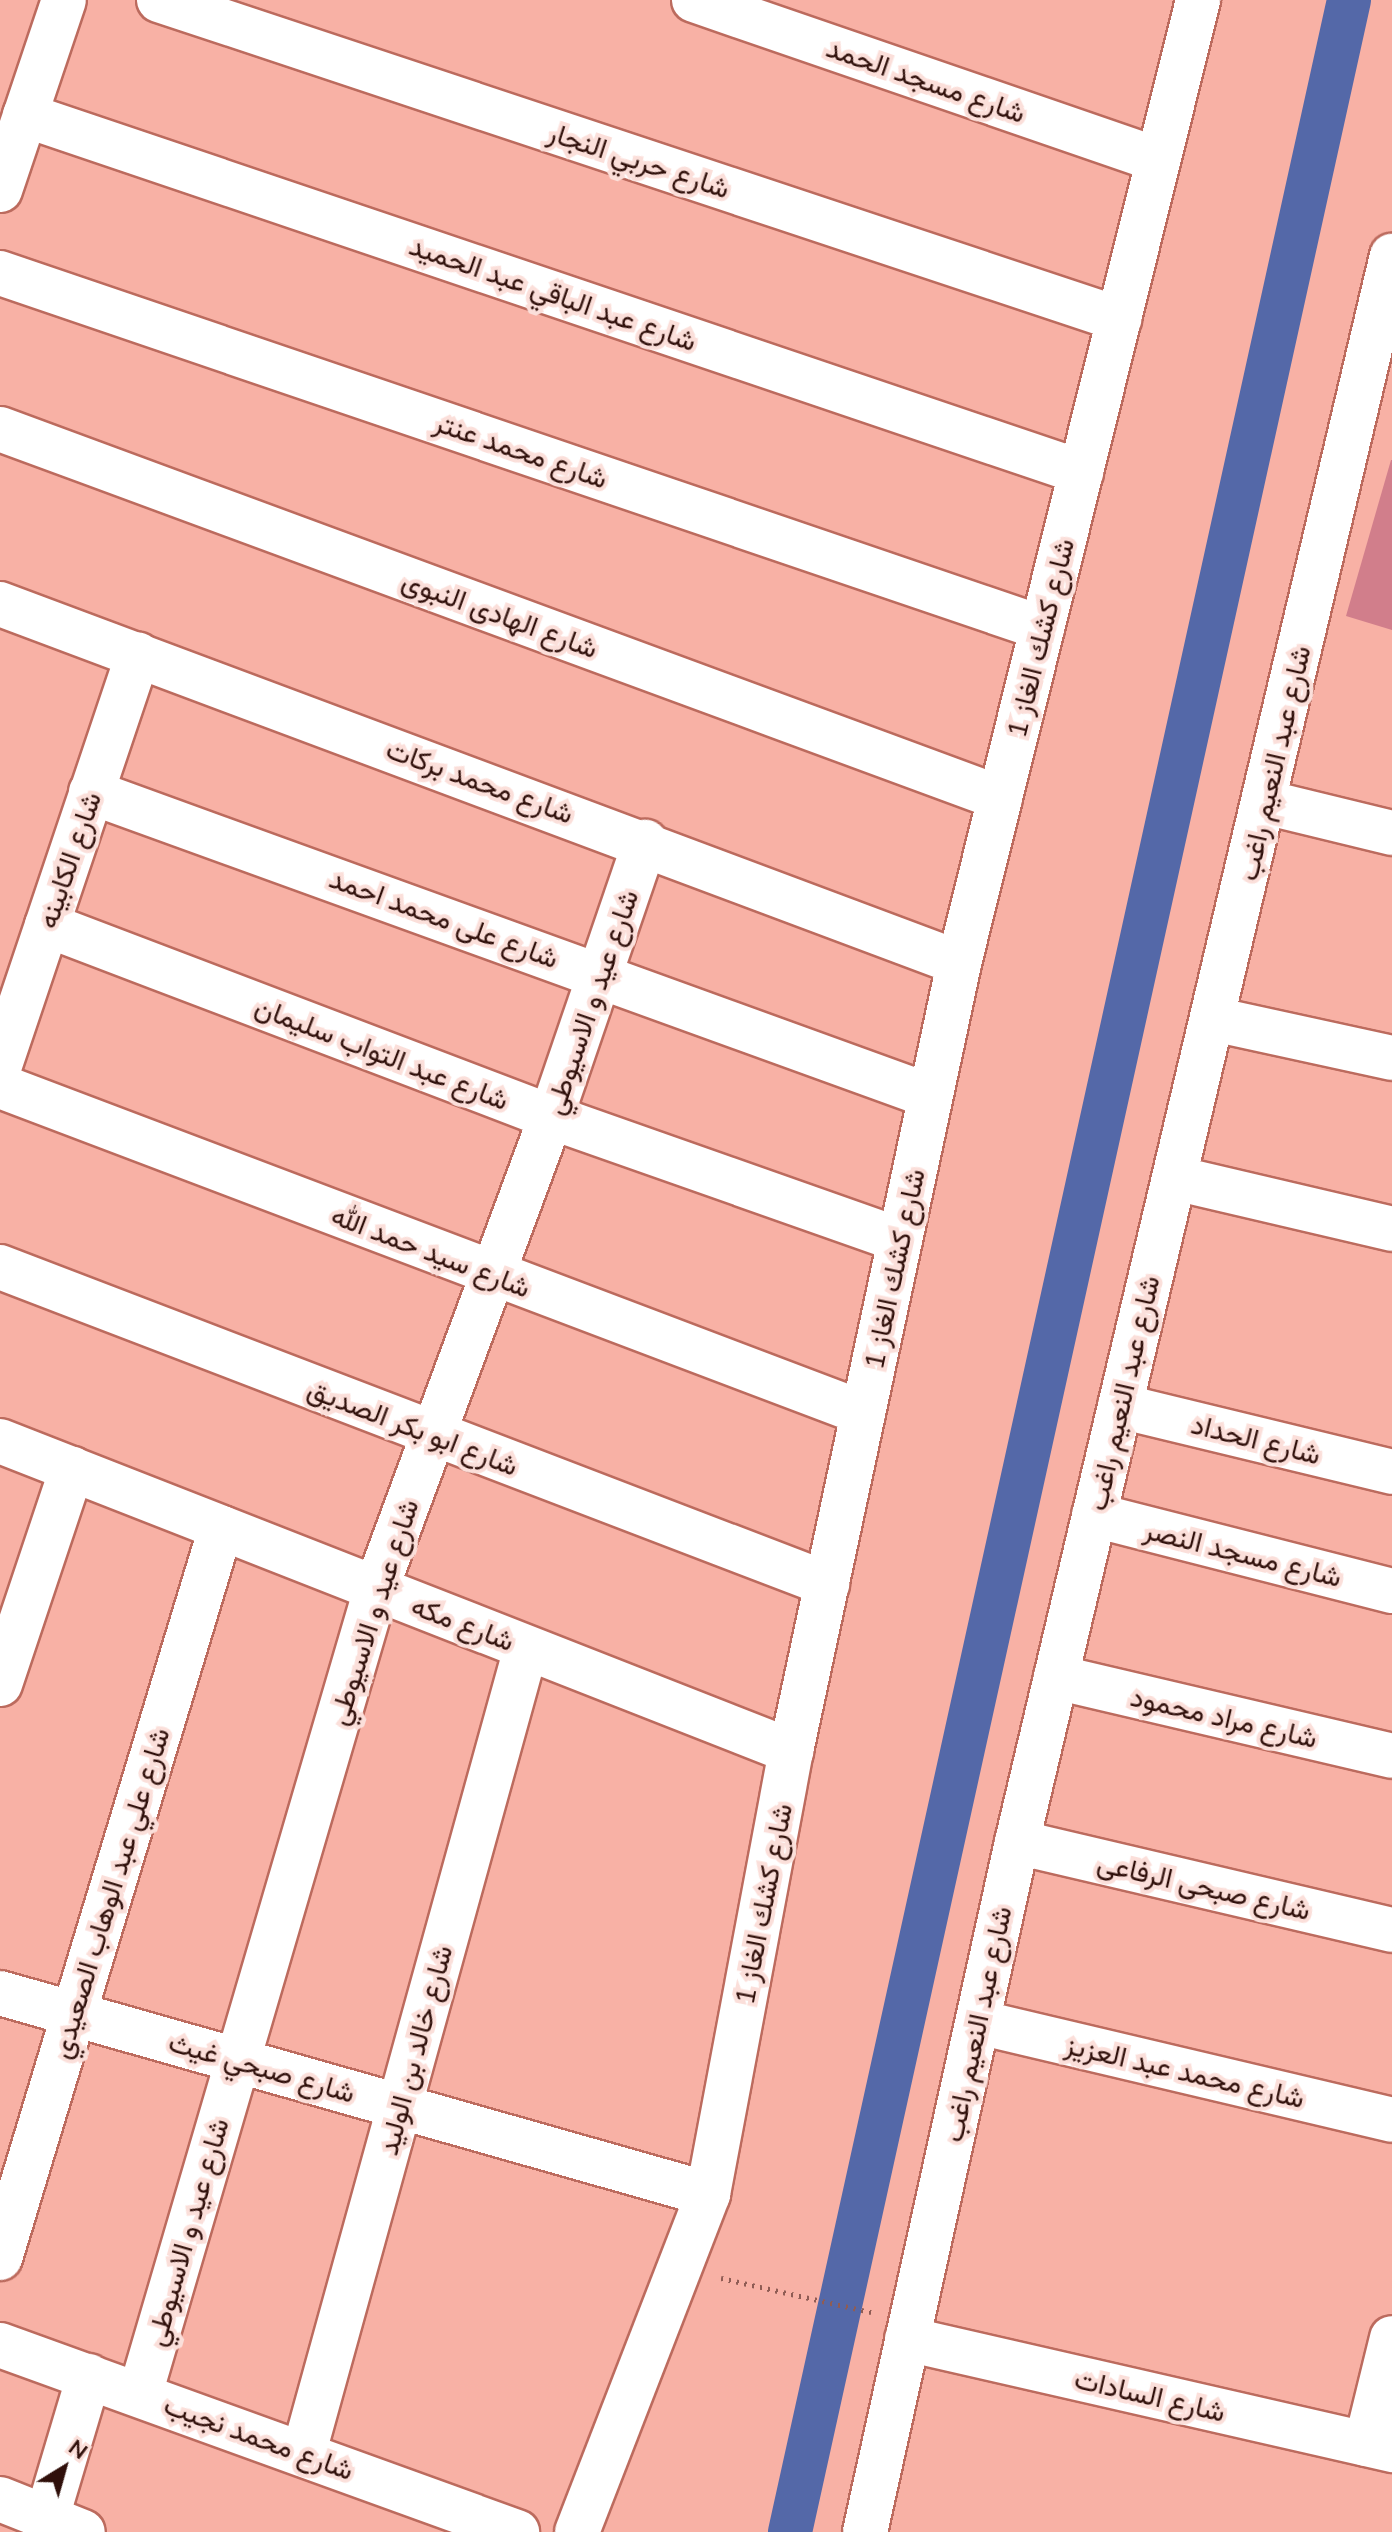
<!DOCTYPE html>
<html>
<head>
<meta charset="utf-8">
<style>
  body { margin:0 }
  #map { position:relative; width:1392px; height:2532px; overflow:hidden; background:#f8b1a5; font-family:Mulish,Vazirmatn,sans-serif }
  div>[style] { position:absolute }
  .canal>* { height:44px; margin:-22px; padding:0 22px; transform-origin:22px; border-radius:22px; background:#5468a8 }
  .building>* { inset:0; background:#d17e8b }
  .path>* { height:5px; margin-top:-2.5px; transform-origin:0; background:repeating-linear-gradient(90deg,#8f5c54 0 2px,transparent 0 8px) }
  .roads { filter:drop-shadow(2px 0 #bc6b5e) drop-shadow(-2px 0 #bc6b5e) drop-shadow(0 2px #bc6b5e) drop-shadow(0 -2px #bc6b5e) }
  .street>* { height:44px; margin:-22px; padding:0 22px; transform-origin:22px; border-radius:22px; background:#fff }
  span { translate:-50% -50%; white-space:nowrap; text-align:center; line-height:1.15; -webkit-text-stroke:8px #fbdfda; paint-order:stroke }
  .street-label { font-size:28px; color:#30100b }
  .north { position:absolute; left:24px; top:2428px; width:80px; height:80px; -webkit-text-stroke:6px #fbdfda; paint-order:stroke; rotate:37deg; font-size:22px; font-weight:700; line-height:32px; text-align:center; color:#30100b }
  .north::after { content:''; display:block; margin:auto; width:28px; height:36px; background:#30100b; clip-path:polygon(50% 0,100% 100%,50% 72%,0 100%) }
</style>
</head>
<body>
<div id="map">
  <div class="canal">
    <div style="left:790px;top:2532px;width:2593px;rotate:-77.55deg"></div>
  </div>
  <div class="building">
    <div style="clip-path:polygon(1391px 460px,1392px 460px,1392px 630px,1346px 616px)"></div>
  </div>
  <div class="path">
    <div style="left:721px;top:2278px;width:154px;rotate:12.8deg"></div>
  </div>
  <div class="roads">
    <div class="street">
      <div style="left:159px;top:0;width:1012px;rotate:18.38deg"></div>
      <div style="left:694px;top:0;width:491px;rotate:19deg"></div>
      <div style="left:25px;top:115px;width:1115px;rotate:18.68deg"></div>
      <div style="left:0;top:190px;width:200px;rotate:-71.4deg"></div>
      <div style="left:0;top:273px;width:1101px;rotate:18.81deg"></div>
      <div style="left:0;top:429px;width:1066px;rotate:20.25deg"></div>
      <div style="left:0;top:604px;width:1024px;rotate:20.52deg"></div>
      <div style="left:91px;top:792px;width:892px;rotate:19.92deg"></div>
      <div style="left:1265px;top:802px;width:131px;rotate:13.7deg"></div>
      <div style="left:47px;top:925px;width:539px;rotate:20.85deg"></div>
      <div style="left:551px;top:1117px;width:370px;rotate:19.4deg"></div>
      <div style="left:1213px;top:1019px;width:183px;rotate:12.3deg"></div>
      <div style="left:0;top:1065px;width:433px;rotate:-71.4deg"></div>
      <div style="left:0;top:1086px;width:923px;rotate:20.75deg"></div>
      <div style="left:1175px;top:1178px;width:223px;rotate:13.2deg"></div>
      <div style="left:0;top:1267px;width:886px;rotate:20.97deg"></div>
      <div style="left:1120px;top:1406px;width:280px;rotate:13.6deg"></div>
      <div style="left:0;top:1441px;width:850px;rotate:21.4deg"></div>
      <div style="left:1094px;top:1515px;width:308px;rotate:14.3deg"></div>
      <div style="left:1056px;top:1677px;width:345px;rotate:13.2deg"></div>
      <div style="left:0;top:1684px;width:227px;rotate:-71.5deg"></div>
      <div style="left:1017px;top:1842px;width:385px;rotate:13.2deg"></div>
      <div style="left:0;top:1993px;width:736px;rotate:15.85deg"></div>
      <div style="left:978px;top:2022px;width:425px;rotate:13.3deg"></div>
      <div style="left:0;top:2258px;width:763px;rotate:-73.16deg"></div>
      <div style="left:907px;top:2339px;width:498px;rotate:12.9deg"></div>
      <div style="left:0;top:2345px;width:550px;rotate:19.89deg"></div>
      <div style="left:140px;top:2394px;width:839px;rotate:-73.66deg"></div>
      <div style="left:376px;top:1589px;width:503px;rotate:-69.66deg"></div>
      <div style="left:551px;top:1117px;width:291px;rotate:-71.1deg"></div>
      <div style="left:1366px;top:2444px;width:109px;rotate:-76.2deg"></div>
      <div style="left:304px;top:2452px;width:834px;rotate:-74.56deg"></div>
      <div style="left:0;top:2499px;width:89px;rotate:21.7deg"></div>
      <div style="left:47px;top:2517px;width:147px;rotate:-73.4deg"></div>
      <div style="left:577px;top:2532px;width:362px;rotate:-68.8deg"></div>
      <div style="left:708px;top:2194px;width:451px;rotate:-79.4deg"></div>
      <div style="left:791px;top:1751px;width:806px;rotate:-77.96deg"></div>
      <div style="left:959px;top:963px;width:992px;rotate:-76.06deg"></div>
      <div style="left:865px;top:2532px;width:707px;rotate:-77.58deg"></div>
      <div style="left:1017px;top:1842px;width:1630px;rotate:-76.7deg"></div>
    </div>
  </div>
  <div class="street-label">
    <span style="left:926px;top:80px;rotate:19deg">شارع مسجد الحمد</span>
    <span style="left:639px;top:160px;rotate:18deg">شارع حربي النجار</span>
    <span style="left:553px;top:293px;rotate:19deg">شارع عبد الباقي عبد الحميد</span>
    <span style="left:521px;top:450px;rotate:19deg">شارع محمد عنتر</span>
    <span style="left:500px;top:614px;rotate:20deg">شارع الهادى النبوى</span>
    <span style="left:1040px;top:638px;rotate:-76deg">شارع كشك الغاز 1</span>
    <span style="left:1274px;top:763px;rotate:-77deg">شارع عبد النعيم راغب</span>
    <span style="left:480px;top:781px;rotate:20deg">شارع محمد بركات</span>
    <span style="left:69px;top:860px;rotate:-71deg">شارع الكابينه</span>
    <span style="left:444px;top:918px;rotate:20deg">شارع على محمد احمد</span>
    <span style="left:591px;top:1002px;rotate:-71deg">شارع عيد و الاسيوطي</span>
    <span style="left:382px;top:1053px;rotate:21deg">شارع عبد التواب سليمان</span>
    <span style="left:431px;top:1251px;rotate:21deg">شارع سيد حمد الله</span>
    <span style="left:894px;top:1269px;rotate:-78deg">شارع كشك الغاز 1</span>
    <span style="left:1123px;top:1393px;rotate:-77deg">شارع عبد النعيم راغب</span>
    <span style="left:413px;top:1427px;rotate:21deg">شارع ابو بكر الصديق</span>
    <span style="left:1256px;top:1439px;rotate:14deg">شارع الحداد</span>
    <span style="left:1243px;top:1553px;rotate:14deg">شارع مسجد النصر</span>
    <span style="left:373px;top:1612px;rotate:-72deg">شارع عيد و الاسيوطي</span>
    <span style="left:463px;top:1623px;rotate:21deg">شارع مكه</span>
    <span style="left:1224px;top:1717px;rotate:13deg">شارع مراد محمود</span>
    <span style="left:1204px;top:1886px;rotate:13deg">شارع صبحى الرفاعى</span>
    <span style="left:110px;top:1893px;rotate:-73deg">شارع علي عبد الوهاب الصعيدي</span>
    <span style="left:763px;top:1904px;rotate:-79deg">شارع كشك الغاز 1</span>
    <span style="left:977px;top:2024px;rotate:-78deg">شارع عبد النعيم راغب</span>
    <span style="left:415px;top:2050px;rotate:-75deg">شارع خالد بن الوليد</span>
    <span style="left:262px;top:2067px;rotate:16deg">شارع صبحي غيث</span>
    <span style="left:1185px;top:2071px;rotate:13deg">شارع محمد عبد العزيز</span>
    <span style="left:187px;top:2232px;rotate:-74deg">شارع عيد و الاسيوطي</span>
    <span style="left:1150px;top:2395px;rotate:13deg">شارع السادات</span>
    <span style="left:259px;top:2437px;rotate:20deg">شارع محمد نجيب</span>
  </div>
  <div class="north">N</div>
</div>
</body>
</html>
